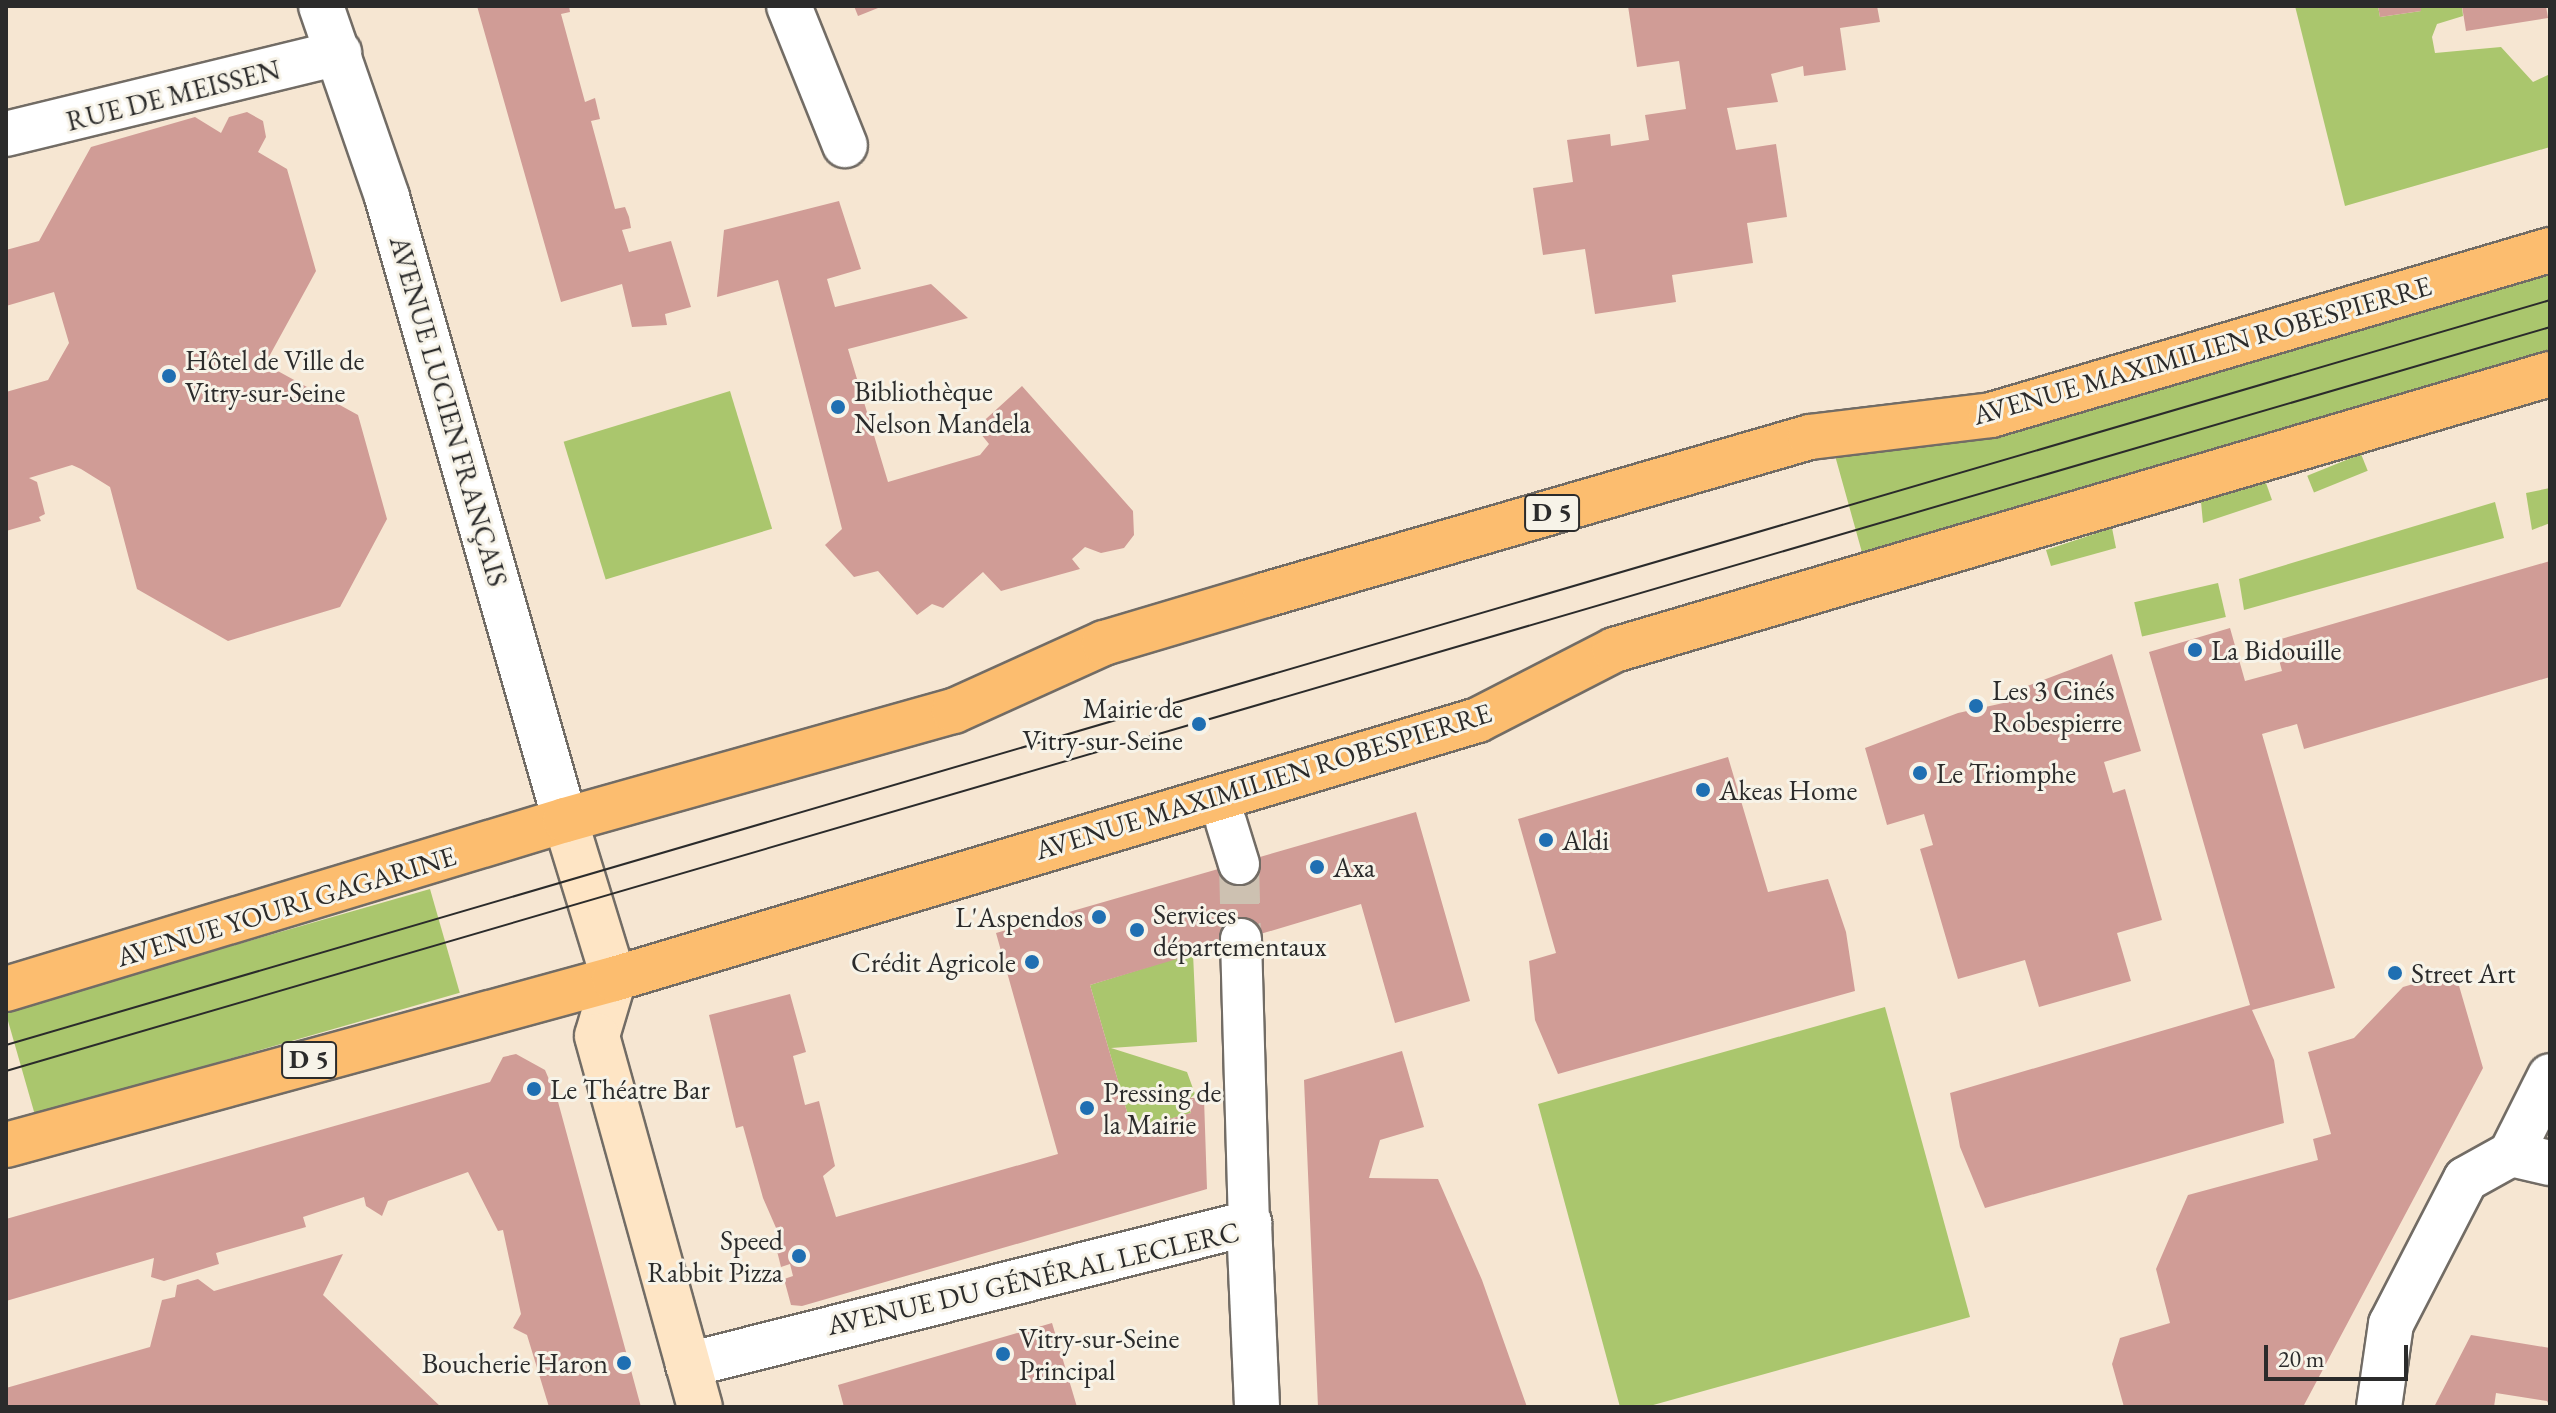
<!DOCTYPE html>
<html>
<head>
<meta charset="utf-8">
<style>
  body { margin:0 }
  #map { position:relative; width:2556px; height:1413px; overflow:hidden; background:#f6e6d2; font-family:"EB Garamond",serif }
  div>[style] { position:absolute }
  .green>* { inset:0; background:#aac66d; transform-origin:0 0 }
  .building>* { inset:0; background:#d09c96 }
  .pedestrian-tunnel>* { height:40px; margin-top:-20px; transform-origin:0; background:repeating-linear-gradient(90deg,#cdc1b1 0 40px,transparent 0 60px) }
  .roads { filter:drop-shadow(2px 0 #726c65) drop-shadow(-2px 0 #726c65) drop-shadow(0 2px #726c65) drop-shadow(0 -2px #726c65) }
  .pedestrian>* { height:40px; margin:-20px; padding:0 20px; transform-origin:20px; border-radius:20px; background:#fff }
  .minor>* { height:44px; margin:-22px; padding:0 22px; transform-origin:22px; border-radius:22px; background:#fff }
  .secondary>* { height:44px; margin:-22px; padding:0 22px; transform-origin:22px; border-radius:22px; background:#fee5c5 }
  .primary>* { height:44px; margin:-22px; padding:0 22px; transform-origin:22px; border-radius:22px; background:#fcbd6f }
  .tram>* { height:2px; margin:-1px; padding:0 1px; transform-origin:1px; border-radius:1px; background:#2b2b2b }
  .dots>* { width:22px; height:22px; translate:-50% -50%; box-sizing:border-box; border:4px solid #f7f3e8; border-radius:50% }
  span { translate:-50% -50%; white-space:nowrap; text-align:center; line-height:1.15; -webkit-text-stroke:6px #f7f3e8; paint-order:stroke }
  .shield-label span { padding:2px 6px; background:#f7f3e8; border:2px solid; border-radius:6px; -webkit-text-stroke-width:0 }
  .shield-label { font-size:26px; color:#2b2b2b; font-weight:700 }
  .street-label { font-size:28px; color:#2b2b2b }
  .poi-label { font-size:28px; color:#2b2b2b }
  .left { translate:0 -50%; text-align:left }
  .right { translate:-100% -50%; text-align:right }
  .frame { position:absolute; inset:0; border:8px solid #2b2b2b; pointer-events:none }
  .scale { position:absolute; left:2264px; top:1345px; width:144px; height:36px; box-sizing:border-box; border:4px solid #2b2b2b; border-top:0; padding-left:10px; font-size:24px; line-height:28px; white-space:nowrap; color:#2b2b2b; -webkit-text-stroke:6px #f7f3e8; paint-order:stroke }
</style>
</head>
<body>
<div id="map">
  <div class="green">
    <div style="clip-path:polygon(2295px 6px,2378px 6px,2380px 17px,2421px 11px,2421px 6px,2462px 6px,2463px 16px,2437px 24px,2432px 37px,2435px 53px,2501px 47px,2533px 82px,2550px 74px,2550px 147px,2345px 206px)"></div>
    <div style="clip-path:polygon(2550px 272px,2550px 352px,1863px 556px,1834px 452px,1996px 437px)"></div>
    <div style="left:730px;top:391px;width:144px;height:174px;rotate:73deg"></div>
    <div style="left:2361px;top:454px;width:18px;height:58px;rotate:68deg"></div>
    <div style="clip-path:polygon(2266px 483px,2272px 500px,2203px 523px,2201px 502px)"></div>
    <div style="clip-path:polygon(2550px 488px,2550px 523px,2532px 530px,2526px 493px)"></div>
    <div style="clip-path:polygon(2495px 502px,2504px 538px,2244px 610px,2239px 579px)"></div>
    <div style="clip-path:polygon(2112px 528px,2116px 548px,2051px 566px,2046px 550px)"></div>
    <div style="left:2218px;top:583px;width:35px;height:86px;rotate:77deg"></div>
    <div style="left:430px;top:889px;width:108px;height:442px;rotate:74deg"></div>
    <div style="clip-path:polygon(1193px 953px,1197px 1042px,1111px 1048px,1187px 1072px,1195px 1094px,1186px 1102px,1191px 1113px,1132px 1129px,1090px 985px)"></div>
    <div style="clip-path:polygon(1885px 1007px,1970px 1317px,1646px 1407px,1620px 1407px,1538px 1104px)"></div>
  </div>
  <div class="building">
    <div style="clip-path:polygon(477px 6px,569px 6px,570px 12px,561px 14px,585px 102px,595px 98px,600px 119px,591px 121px,615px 209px,625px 207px,629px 217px,631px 228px,622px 230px,629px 252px,671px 241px,691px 307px,665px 314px,667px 325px,632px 327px,622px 284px,561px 302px)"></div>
    <div style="clip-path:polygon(854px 6px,883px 6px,858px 16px)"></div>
    <div style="clip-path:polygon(1628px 6px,1877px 6px,1880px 22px,1840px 28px,1846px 70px,1804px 76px,1803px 66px,1771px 74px,1778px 102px,1727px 108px,1736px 150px,1776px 144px,1787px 217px,1747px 223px,1753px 263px,1672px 275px,1676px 302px,1595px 314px,1585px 249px,1543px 255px,1533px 188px,1573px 182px,1567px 140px,1610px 134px,1611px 146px,1649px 140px,1645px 115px,1686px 109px,1679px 61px,1637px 67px)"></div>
    <div style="clip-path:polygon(2378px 6px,2421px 6px,2421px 11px,2380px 17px)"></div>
    <div style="clip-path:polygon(2462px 6px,2546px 6px,2548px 18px,2466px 31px)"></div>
    <div style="clip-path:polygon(247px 112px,263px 121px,266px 137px,258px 152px,287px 169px,316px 271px,265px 364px,358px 415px,387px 519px,340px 607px,228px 641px,137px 589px,110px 487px,81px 469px,72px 465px,29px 478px,37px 482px,45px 514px,39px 517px,41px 521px,6px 531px,6px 392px,48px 380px,69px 343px,54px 292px,6px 306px,6px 250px,39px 241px,91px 147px,195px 117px,221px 133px,229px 117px)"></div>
    <div style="clip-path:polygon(839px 201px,861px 269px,827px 279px,835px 307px,931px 284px,968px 318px,848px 349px,888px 482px,980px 455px,989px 444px,976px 428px,1022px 386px,1133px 511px,1134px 535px,1124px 548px,1101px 553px,1085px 547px,1072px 559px,1080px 569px,1001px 591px,983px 572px,943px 608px,932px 604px,917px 615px,878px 571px,854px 577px,825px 545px,842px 529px,778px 280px,717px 297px,724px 230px)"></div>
    <div style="clip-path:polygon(2550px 561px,2550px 677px,2304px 749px,2297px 724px,2262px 734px,2335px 988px,2252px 1010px,2274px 1060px,2284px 1123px,1985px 1208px,1960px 1147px,1950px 1093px,2250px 1005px,2149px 652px,2230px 628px,2245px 681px,2282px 671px,2274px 641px)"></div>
    <div style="clip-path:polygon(2112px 654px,2141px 751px,2104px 762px,2113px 793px,2125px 789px,2162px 920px,2117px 933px,2131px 981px,2039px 1007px,2025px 960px,1958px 979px,1920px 849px,1933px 845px,1924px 814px,1887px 825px,1865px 748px,1958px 713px,2008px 702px,2006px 694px)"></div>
    <div style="clip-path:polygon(1728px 757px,1768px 892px,1828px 879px,1846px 932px,1855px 991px,1558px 1074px,1535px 1020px,1529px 961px,1556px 953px,1518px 819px)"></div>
    <div style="clip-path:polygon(1416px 812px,1470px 1001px,1395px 1023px,1361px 904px,1090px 985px,1132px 1129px,1191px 1113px,1188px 1098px,1204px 1098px,1207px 1189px,802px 1306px,791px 1305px,784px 1279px,793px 1276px,790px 1264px,781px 1267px,774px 1239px,780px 1237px,763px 1198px,743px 1126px,736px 1128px,709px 1015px,790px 994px,806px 1052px,793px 1056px,805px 1105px,819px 1101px,835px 1166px,823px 1176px,836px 1217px,1058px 1154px,996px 933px)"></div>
    <div style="clip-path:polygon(2455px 972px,2483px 1068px,2303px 1407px,2124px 1407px,2112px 1364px,2120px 1338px,2170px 1323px,2156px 1269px,2188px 1195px,2318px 1160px,2313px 1139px,2331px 1134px,2308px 1052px,2354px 1038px,2403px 987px)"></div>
    <div style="clip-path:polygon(1402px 1051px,1424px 1127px,1380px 1140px,1369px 1178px,1438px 1179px,1482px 1280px,1527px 1407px,1318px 1407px,1304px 1080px)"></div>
    <div style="clip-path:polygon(516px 1054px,545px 1070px,557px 1098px,641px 1407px,549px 1407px,527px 1335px,513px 1328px,521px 1314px,503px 1230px,498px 1231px,468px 1172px,388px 1201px,382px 1216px,366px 1206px,364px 1197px,303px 1217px,306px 1227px,216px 1253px,219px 1264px,164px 1281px,151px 1277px,154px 1258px,6px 1301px,6px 1219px,490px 1082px,503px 1057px)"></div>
    <div style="clip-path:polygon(343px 1254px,323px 1295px,441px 1407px,6px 1407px,6px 1388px,150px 1347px,162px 1300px,175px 1297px,177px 1285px,198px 1279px,214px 1291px)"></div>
    <div style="clip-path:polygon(1052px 1323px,1077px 1407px,844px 1407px,838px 1385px)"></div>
    <div style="clip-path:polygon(2471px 1335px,2550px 1348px,2550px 1407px,2547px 1401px,2496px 1393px,2494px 1407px,2434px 1407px)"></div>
  </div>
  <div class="pedestrian-tunnel">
    <div style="left:1239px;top:864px;width:75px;rotate:88.5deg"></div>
  </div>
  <div class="roads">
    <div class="pedestrian">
      <div style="left:1226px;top:822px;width:44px;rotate:72.8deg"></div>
      <div style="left:1241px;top:939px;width:284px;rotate:88.4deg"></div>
    </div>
    <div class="minor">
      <div style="left:321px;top:6px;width:202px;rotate:70.9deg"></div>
      <div style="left:387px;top:197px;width:648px;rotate:74.05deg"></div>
      <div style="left:789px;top:6px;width:150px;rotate:68.1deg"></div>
      <div style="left:6px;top:134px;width:343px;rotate:-13.7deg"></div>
      <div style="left:2511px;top:1154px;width:40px;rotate:13deg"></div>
      <div style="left:688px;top:1365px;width:579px;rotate:-14.2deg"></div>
      <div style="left:1249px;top:1223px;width:184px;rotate:87.5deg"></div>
      <div style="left:2379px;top:1407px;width:84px;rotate:-81.8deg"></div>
      <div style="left:2391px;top:1324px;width:163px;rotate:-62.7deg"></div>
      <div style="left:2466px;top:1179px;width:51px;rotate:-29.1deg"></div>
      <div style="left:2511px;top:1154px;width:87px;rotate:-63.4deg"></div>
    </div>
    <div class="secondary">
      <div style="left:565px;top:820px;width:166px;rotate:72.9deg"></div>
      <div style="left:614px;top:979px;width:59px;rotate:106.6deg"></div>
      <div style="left:597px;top:1036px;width:385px;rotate:74.5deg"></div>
    </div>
    <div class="primary">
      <div style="left:6px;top:989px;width:584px;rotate:-16.82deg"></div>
      <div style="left:565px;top:820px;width:404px;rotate:-15.7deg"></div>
      <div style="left:954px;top:711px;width:165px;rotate:-24.4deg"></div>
      <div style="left:1104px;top:643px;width:168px;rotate:-16.6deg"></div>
      <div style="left:1265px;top:595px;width:567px;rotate:-16.17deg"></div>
      <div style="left:1810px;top:437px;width:182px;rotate:-6.9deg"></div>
      <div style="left:1991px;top:415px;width:583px;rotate:-16.45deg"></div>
      <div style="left:6px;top:1145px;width:630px;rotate:-15.27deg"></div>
      <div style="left:614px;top:979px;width:902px;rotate:-16.69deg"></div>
      <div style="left:1478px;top:720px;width:153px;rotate:-27.2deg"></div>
      <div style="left:1614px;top:650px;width:976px;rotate:-16.43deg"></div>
    </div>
  </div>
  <div class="tram">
    <div style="left:6px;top:1045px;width:2651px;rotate:-16.32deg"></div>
    <div style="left:6px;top:1071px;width:2651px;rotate:-16.3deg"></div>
  </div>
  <div class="dots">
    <div style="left:169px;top:376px;background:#1f6fb2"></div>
    <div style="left:838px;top:407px;background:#1f6fb2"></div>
    <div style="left:2195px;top:650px;background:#1f6fb2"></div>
    <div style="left:1976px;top:706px;background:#1f6fb2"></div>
    <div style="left:1199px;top:724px;background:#1f6fb2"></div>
    <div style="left:1920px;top:773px;background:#1f6fb2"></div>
    <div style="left:1703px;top:790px;background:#1f6fb2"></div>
    <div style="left:1546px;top:840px;background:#1f6fb2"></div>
    <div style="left:1317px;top:867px;background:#1f6fb2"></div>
    <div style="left:1099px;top:917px;background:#1f6fb2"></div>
    <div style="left:1137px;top:930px;background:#1f6fb2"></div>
    <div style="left:1032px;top:962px;background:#1f6fb2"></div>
    <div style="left:2395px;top:973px;background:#1f6fb2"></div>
    <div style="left:534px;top:1089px;background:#1f6fb2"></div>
    <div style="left:1087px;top:1108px;background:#1f6fb2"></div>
    <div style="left:799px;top:1256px;background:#1f6fb2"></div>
    <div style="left:1003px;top:1354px;background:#1f6fb2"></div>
    <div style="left:624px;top:1363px;background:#1f6fb2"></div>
  </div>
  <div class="shield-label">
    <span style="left:1552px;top:513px">D 5</span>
    <span style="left:309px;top:1060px">D 5</span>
  </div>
  <div class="street-label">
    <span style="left:173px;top:95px;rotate:-14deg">RUE DE MEISSEN</span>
    <span style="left:2202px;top:350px;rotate:-16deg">AVENUE MAXIMILIEN ROBESPIERRE</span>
    <span style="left:449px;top:411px;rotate:74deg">AVENUE LUCIEN FRANÇAIS</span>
    <span style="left:1263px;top:781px;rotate:-17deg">AVENUE MAXIMILIEN ROBESPIERRE</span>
    <span style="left:286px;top:906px;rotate:-17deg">AVENUE YOURI GAGARINE</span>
    <span style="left:1033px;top:1278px;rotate:-13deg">AVENUE DU GÉNÉRAL LECLERC</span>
  </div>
  <div class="poi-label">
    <span class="left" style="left:185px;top:376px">Hôtel de Ville de<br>Vitry-sur-Seine</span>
    <span class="left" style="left:854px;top:407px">Bibliothèque<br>Nelson Mandela</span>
    <span class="left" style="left:2211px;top:650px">La Bidouille</span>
    <span class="left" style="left:1992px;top:706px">Les 3 Cinés<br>Robespierre</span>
    <span class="right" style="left:1183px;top:724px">Mairie de<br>Vitry-sur-Seine</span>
    <span class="left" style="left:1936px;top:773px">Le Triomphe</span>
    <span class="left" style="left:1719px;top:790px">Akeas Home</span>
    <span class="left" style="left:1562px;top:840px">Aldi</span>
    <span class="left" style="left:1333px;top:867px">Axa</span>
    <span class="left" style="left:1153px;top:930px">Services<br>départementaux</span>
    <span class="right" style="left:1083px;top:917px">L'Aspendos</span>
    <span class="right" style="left:1016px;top:962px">Crédit Agricole</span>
    <span class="left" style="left:2411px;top:973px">Street Art</span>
    <span class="left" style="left:550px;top:1089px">Le Théatre Bar</span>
    <span class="left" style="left:1103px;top:1108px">Pressing de<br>la Mairie</span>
    <span class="right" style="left:783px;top:1256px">Speed<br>Rabbit Pizza</span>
    <span class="left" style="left:1019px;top:1354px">Vitry-sur-Seine<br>Principal</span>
    <span class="right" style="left:608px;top:1363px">Boucherie Haron</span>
  </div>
  <div class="frame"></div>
  <div class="scale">20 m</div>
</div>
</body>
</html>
